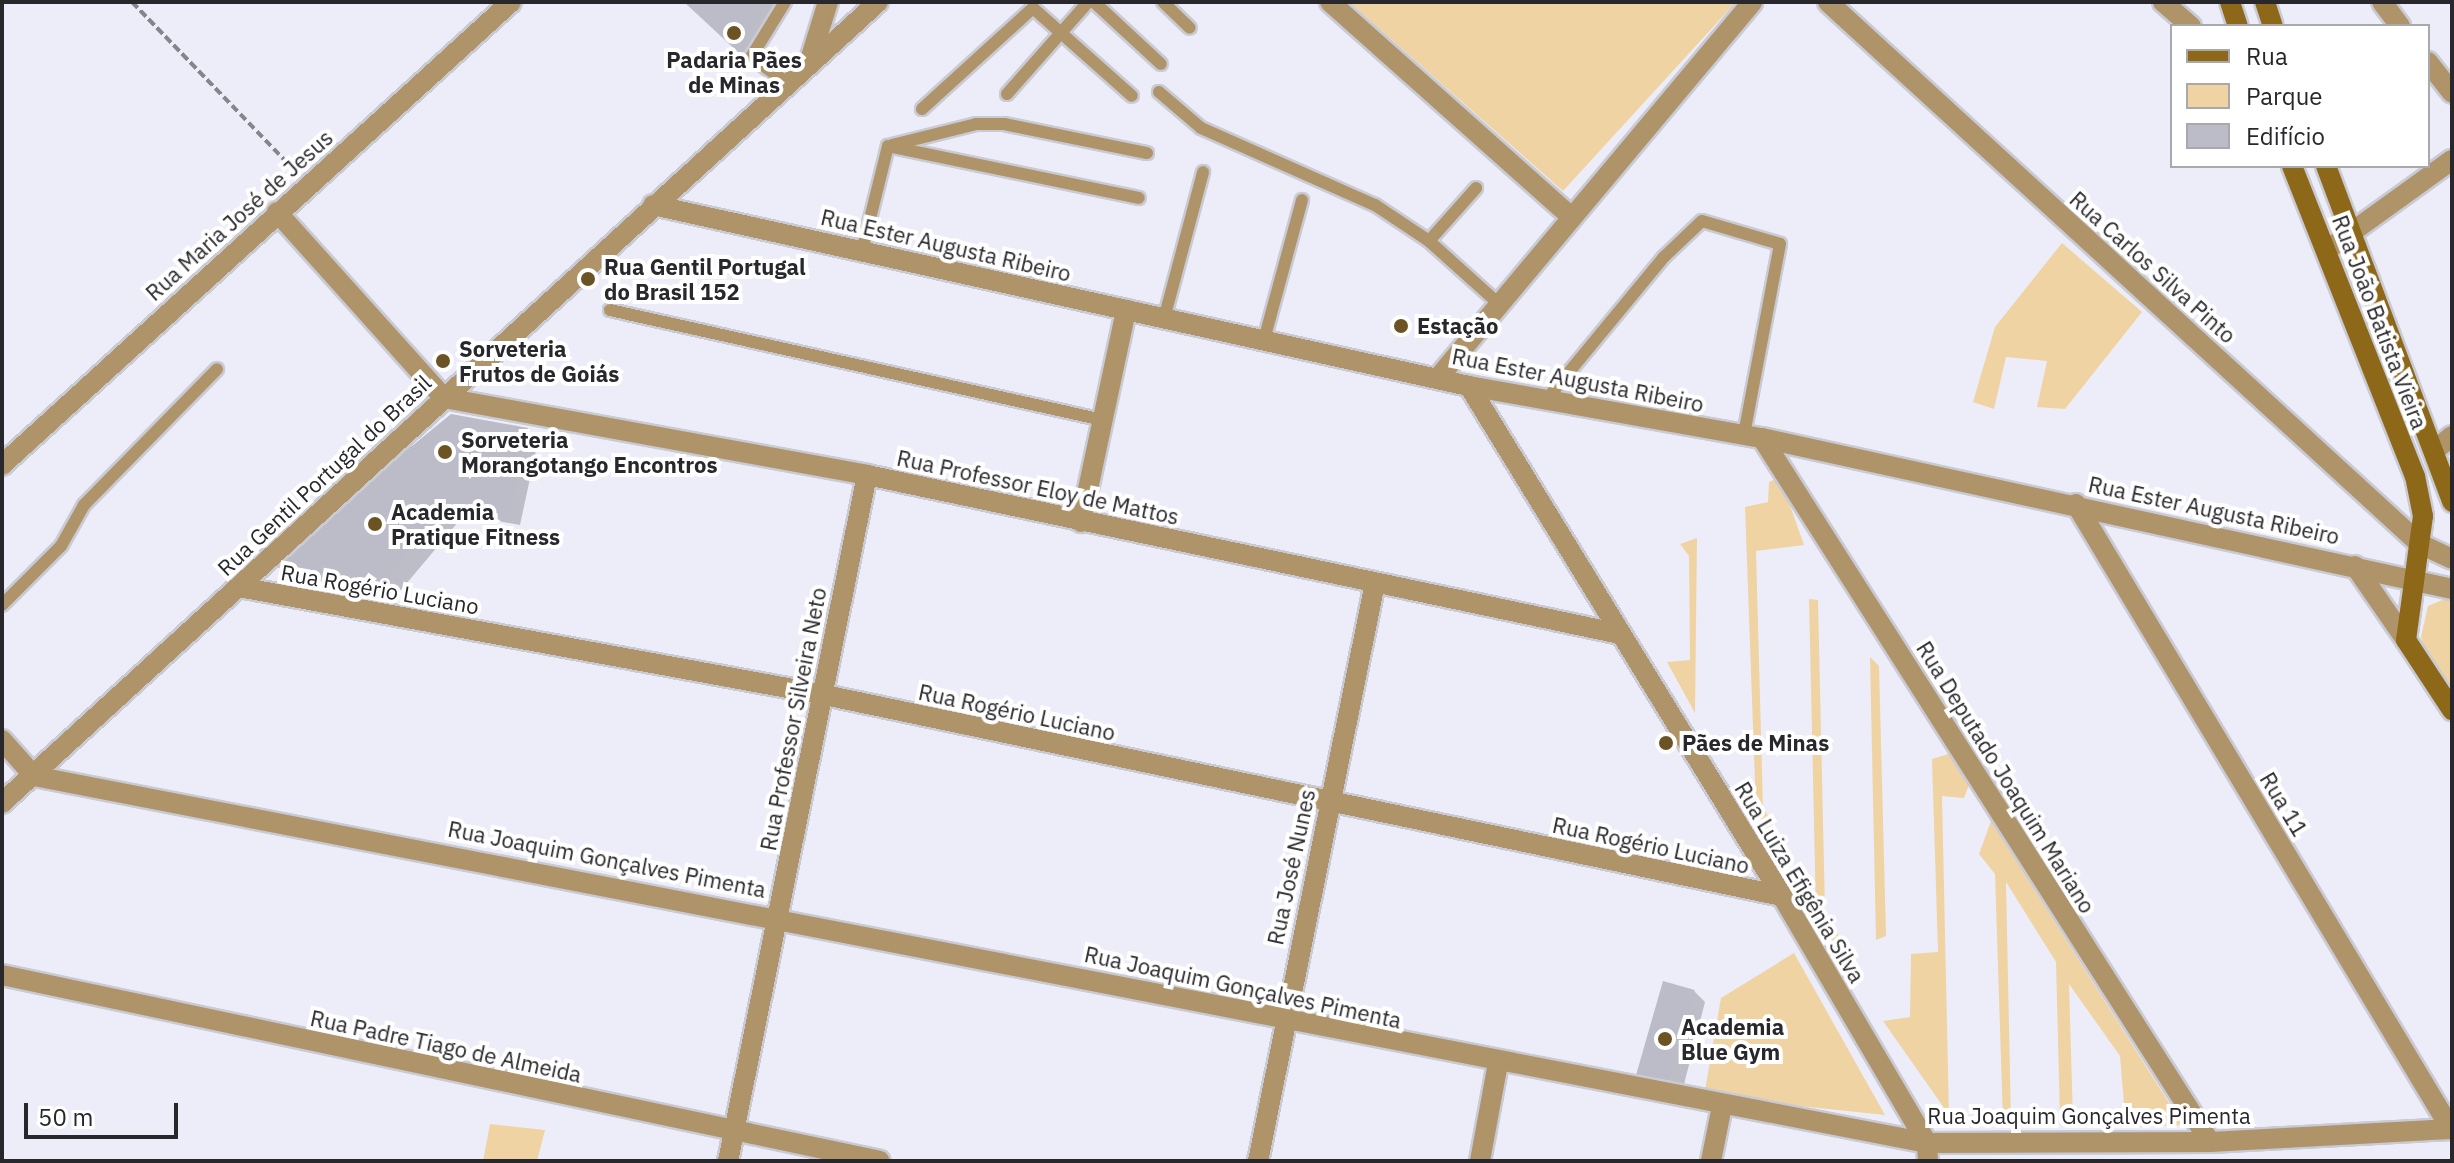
<!DOCTYPE html>
<html>
<head>
<meta charset="utf-8">
<style>
  body { margin:0 }
  #map { position:relative; width:2454px; height:1163px; overflow:hidden; background:#ededf9; font-family:"IBM Plex Sans",sans-serif }
  div>[style] { position:absolute }
  .green>* { inset:0; background:#f0d3a2 }
  .shadow>* { inset:0; background:#0003 }
  .building>* { inset:0; background:#bbbcc7; transform-origin:0 0 }
  .path>* { height:4px; margin-top:-2px; transform-origin:0; background:repeating-linear-gradient(90deg,#85858d 0 8px,transparent 0 12px) }
  .roads { filter:drop-shadow(2px 0 #cacad4) drop-shadow(-2px 0 #cacad4) drop-shadow(0 2px #cacad4) drop-shadow(0 -2px #cacad4) }
  .lane>* { height:12px; margin:-6px; padding:0 6px; transform-origin:6px; border-radius:6px; background:#ae9468 }
  .street>* { height:20px; margin:-10px; padding:0 10px; transform-origin:10px; border-radius:10px; background:#ae9468 }
  .secondary>* { height:20px; margin:-10px; padding:0 10px; transform-origin:10px; border-radius:10px; background:#8e6819 }
  .dots>* { width:22px; height:22px; translate:-50% -50%; box-sizing:border-box; border:4px solid #fff; border-radius:50% }
  span { translate:-50% -50%; white-space:nowrap; text-align:center; line-height:1.15; -webkit-text-stroke:8px #fff; paint-order:stroke }
  .poi-label { font-size:22px; color:#28282c; font-weight:700 }
  .left { translate:0 -50%; text-align:left }
  .street-label { font-size:22px; color:#28282c }
  .frame { position:absolute; inset:0; border:4px solid #28282c; pointer-events:none }
  .legend { position:absolute; left:2170px; top:24px; width:260px; height:144px; box-sizing:border-box; background:#fff; border:2px solid #a9a9ab; margin:0; padding:10px 14px; list-style:none; font-size:24px; color:#28282c }
  .legend li { display:flex; align-items:center; gap:16px; height:40px }
  .legend b { width:40px; border:2px solid #a9a9ab }
  .scale { position:absolute; left:24px; top:1103px; width:154px; height:36px; box-sizing:border-box; border:4px solid #28282c; border-top:0; padding-left:10px; font-size:24px; line-height:28px; white-space:nowrap; color:#28282c; -webkit-text-stroke:6px #fff; paint-order:stroke }
</style>
</head>
<body>
<div id="map">
  <div class="green">
    <div style="clip-path:polygon(1349px 2px,1736px 2px,1563px 191px)"></div>
    <div style="clip-path:polygon(2062px 243px,2142px 312px,2065px 409px,2037px 407px,2047px 361px,2006px 357px,1994px 409px,1973px 402px,1995px 327px)"></div>
    <div style="clip-path:polygon(1780px 477px,1804px 545px,1756px 551px,1763px 807px,1784px 845px,1775px 847px,1756px 809px,1745px 507px,1768px 502px,1769px 482px)"></div>
    <div style="clip-path:polygon(1697px 538px,1695px 713px,1667px 662px,1690px 660px,1689px 556px,1680px 544px)"></div>
    <div style="clip-path:polygon(2452px 596px,2452px 695px,2425px 653px,2421px 637px,2428px 606px)"></div>
    <div style="clip-path:polygon(1809px 599px,1818px 600px,1825px 909px,1850px 959px,1841px 962px,1816px 912px)"></div>
    <div style="clip-path:polygon(1870px 657px,1879px 666px,1886px 936px,1876px 940px)"></div>
    <div style="clip-path:polygon(1955px 752px,1972px 777px,1964px 798px,1942px 796px,1949px 1115px,1883px 1021px,1910px 1017px,1911px 954px,1938px 952px,1932px 759px)"></div>
    <div style="clip-path:polygon(1991px 821px,2183px 1125px,2126px 1128px,2120px 1056px,2069px 984px,2073px 1120px,2060px 1119px,2056px 962px,2006px 882px,2011px 1122px,2003px 1122px,1995px 874px,1979px 854px)"></div>
    <div style="clip-path:polygon(1794px 953px,1885px 1115px,1704px 1096px,1721px 998px)"></div>
    <div style="clip-path:polygon(490px 1124px,545px 1130px,537px 1161px,483px 1161px)"></div>
  </div>
  <div class="shadow">
    <div style="clip-path:polygon(689px 2px,777px 2px,752px 63px)"></div>
    <div style="clip-path:polygon(527px 430px,538px 441px,520px 525px,464px 515px,396px 596px,293px 581px,279px 567px,412px 448px)"></div>
    <div style="clip-path:polygon(1694px 991px,1705px 1002px,1679px 1104px,1648px 1099px)"></div>
  </div>
  <div class="building">
    <div style="clip-path:polygon(684px 2px,768px 2px,740px 54px)"></div>
    <div style="clip-path:polygon(451px 414px,528px 428px,509px 515px,448px 504px,381px 582px,276px 567px,401px 439px,412px 446px)"></div>
    <div style="left:1663px;top:981px;width:33px;height:111px;rotate:16deg"></div>
  </div>
  <div class="path">
    <div style="left:132px;top:2px;width:235px;rotate:46deg"></div>
  </div>
  <div class="roads">
    <div class="lane">
      <div style="left:785px;top:2px;width:65px;rotate:121.7deg"></div>
      <div style="left:751px;top:57px;width:43px;rotate:35.5deg"></div>
      <div style="left:1094px;top:2px;width:91px;rotate:42.8deg"></div>
      <div style="left:1163px;top:2px;width:37px;rotate:44deg"></div>
      <div style="left:1159px;top:92px;width:55px;rotate:40.6deg"></div>
      <div style="left:1201px;top:128px;width:190px;rotate:23.9deg"></div>
      <div style="left:1375px;top:205px;width:65px;rotate:33.7deg"></div>
      <div style="left:1429px;top:241px;width:94px;rotate:42deg"></div>
      <div style="left:1007px;top:94px;width:123px;rotate:-48.6deg"></div>
      <div style="left:922px;top:109px;width:150px;rotate:-42.3deg"></div>
      <div style="left:1033px;top:8px;width:132px;rotate:41.6deg"></div>
      <div style="left:892px;top:145px;width:87px;rotate:-14deg"></div>
      <div style="left:976px;top:124px;width:28px"></div>
      <div style="left:1004px;top:124px;width:146px;rotate:11.5deg"></div>
      <div style="left:1429px;top:241px;width:71px;rotate:-48.4deg"></div>
      <div style="left:862px;top:251px;width:108px;rotate:-76.1deg"></div>
      <div style="left:888px;top:146px;width:256px;rotate:11.7deg"></div>
      <div style="left:610px;top:310px;width:505px;rotate:12.58deg"></div>
      <div style="left:1164px;top:319px;width:152px;rotate:-75.1deg"></div>
      <div style="left:1264px;top:340px;width:145px;rotate:-74.8deg"></div>
      <div style="left:1546px;top:400px;width:185px;rotate:-50.5deg"></div>
      <div style="left:1664px;top:257px;width:52px;rotate:-43.5deg"></div>
      <div style="left:1702px;top:221px;width:81px;rotate:16.4deg"></div>
      <div style="left:1780px;top:244px;width:194px;rotate:100.7deg"></div>
      <div style="left:2px;top:605px;width:83px;rotate:-45deg"></div>
      <div style="left:61px;top:546px;width:47px;rotate:-60.7deg"></div>
      <div style="left:84px;top:505px;width:190px;rotate:-45.6deg"></div>
    </div>
    <div class="street">
      <div style="left:1330px;top:2px;width:322px;rotate:41.7deg"></div>
      <div style="left:1828px;top:2px;width:803px;rotate:42.48deg"></div>
      <div style="left:2420px;top:544px;width:35px;rotate:25deg"></div>
      <div style="left:2163px;top:2px;width:37px;rotate:41deg"></div>
      <div style="left:2382px;top:2px;width:30px;rotate:53deg"></div>
      <div style="left:810px;top:60px;width:61px;rotate:-72.8deg"></div>
      <div style="left:2428px;top:62px;width:39px;rotate:52deg"></div>
      <div style="left:653px;top:205px;width:836px;rotate:12.51deg"></div>
      <div style="left:1469px;top:386px;width:298px;rotate:10.1deg"></div>
      <div style="left:1762px;top:438px;width:706px;rotate:12.34deg"></div>
      <div style="left:277px;top:212px;width:250px;rotate:48.1deg"></div>
      <div style="left:444px;top:398px;width:430px;rotate:10.3deg"></div>
      <div style="left:867px;top:475px;width:770px;rotate:11.92deg"></div>
      <div style="left:2327px;top:250px;width:154px;rotate:-35.8deg"></div>
      <div style="left:1438px;top:378px;width:490px;rotate:-50.1deg"></div>
      <div style="left:1469px;top:386px;width:598px;rotate:58.46deg"></div>
      <div style="left:1782px;top:896px;width:286px;rotate:59.6deg"></div>
      <div style="left:1927px;top:1143px;width:18px;rotate:87deg"></div>
      <div style="left:1762px;top:438px;width:834px;rotate:57.53deg"></div>
      <div style="left:2434px;top:451px;width:23px;rotate:-40deg"></div>
      <div style="left:2px;top:465px;width:688px;rotate:-42.29deg"></div>
      <div style="left:2076px;top:504px;width:729px;rotate:59.04deg"></div>
      <div style="left:1081px;top:522px;width:217px;rotate:-78deg"></div>
      <div style="left:2355px;top:566px;width:90px;rotate:55.4deg"></div>
      <div style="left:239px;top:587px;width:591px;rotate:10.43deg"></div>
      <div style="left:820px;top:694px;width:983px;rotate:11.86deg"></div>
      <div style="left:2px;top:740px;width:48px;rotate:48.4deg"></div>
      <div style="left:34px;top:776px;width:1928px;rotate:10.97deg"></div>
      <div style="left:1927px;top:1143px;width:283px;rotate:-0.2deg"></div>
      <div style="left:2210px;top:1142px;width:242px;rotate:-3.1deg"></div>
      <div style="left:2px;top:803px;width:1187px;rotate:-42.44deg"></div>
      <div style="left:2px;top:975px;width:897px;rotate:11.96deg"></div>
      <div style="left:728px;top:1161px;width:700px;rotate:-78.55deg"></div>
      <div style="left:1258px;top:1161px;width:590px;rotate:-78.56deg"></div>
      <div style="left:1480px;top:1161px;width:100px;rotate:-79.6deg"></div>
      <div style="left:1711px;top:1161px;width:56px;rotate:-78.7deg"></div>
    </div>
    <div class="secondary">
      <div style="left:2230px;top:2px;width:25px;rotate:72deg"></div>
      <div style="left:2265px;top:2px;width:25px;rotate:72deg"></div>
      <div style="left:2292px;top:166px;width:334px;rotate:68.4deg"></div>
      <div style="left:2415px;top:476px;width:41px;rotate:78.7deg"></div>
      <div style="left:2423px;top:516px;width:125px;rotate:97.8deg"></div>
      <div style="left:2406px;top:640px;width:84px;rotate:56.7deg"></div>
      <div style="left:2326px;top:166px;width:359px;rotate:69.4deg"></div>
    </div>
  </div>
  <div class="dots">
    <div style="left:734px;top:33px;background:#6c5324"></div>
    <div style="left:588px;top:279px;background:#6c5324"></div>
    <div style="left:1401px;top:326px;background:#6c5324"></div>
    <div style="left:443px;top:361px;background:#6c5324"></div>
    <div style="left:445px;top:452px;background:#6c5324"></div>
    <div style="left:375px;top:524px;background:#6c5324"></div>
    <div style="left:1666px;top:743px;background:#6c5324"></div>
    <div style="left:1665px;top:1039px;background:#6c5324"></div>
  </div>
  <div class="poi-label">
    <span style="left:734px;top:72px">Padaria Pães<br>de Minas</span>
    <span class="left" style="left:604px;top:279px">Rua Gentil Portugal<br>do Brasil 152</span>
    <span class="left" style="left:1417px;top:326px">Estação</span>
    <span class="left" style="left:459px;top:361px">Sorveteria<br>Frutos de Goiás</span>
    <span class="left" style="left:461px;top:452px">Sorveteria<br>Morangotango Encontros</span>
    <span class="left" style="left:391px;top:524px">Academia<br>Pratique Fitness</span>
    <span class="left" style="left:1682px;top:743px">Pães de Minas</span>
    <span class="left" style="left:1681px;top:1039px">Academia<br>Blue Gym</span>
  </div>
  <div class="street-label">
    <span style="left:239px;top:215px;rotate:-42deg">Rua Maria José de Jesus</span>
    <span style="left:946px;top:245px;rotate:13deg">Rua Ester Augusta Ribeiro</span>
    <span style="left:2153px;top:267px;rotate:42deg">Rua Carlos Silva Pinto</span>
    <span style="left:2380px;top:322px;rotate:69deg">Rua João Batista Vieira</span>
    <span style="left:1578px;top:380px;rotate:11deg">Rua Ester Augusta Ribeiro</span>
    <span style="left:324px;top:475px;rotate:-43deg">Rua Gentil Portugal do Brasil</span>
    <span style="left:1038px;top:487px;rotate:12deg">Rua Professor Eloy de Mattos</span>
    <span style="left:2214px;top:510px;rotate:12deg">Rua Ester Augusta Ribeiro</span>
    <span style="left:380px;top:589px;rotate:10deg">Rua Rogério Luciano</span>
    <span style="left:1017px;top:712px;rotate:12deg">Rua Rogério Luciano</span>
    <span style="left:793px;top:719px;rotate:-79deg">Rua Professor Silveira Neto</span>
    <span style="left:2006px;top:777px;rotate:58deg">Rua Deputado Joaquim Mariano</span>
    <span style="left:2284px;top:804px;rotate:59deg">Rua 11</span>
    <span style="left:1651px;top:845px;rotate:12deg">Rua Rogério Luciano</span>
    <span style="left:607px;top:859px;rotate:11deg">Rua Joaquim Gonçalves Pimenta</span>
    <span style="left:1291px;top:867px;rotate:-78deg">Rua José Nunes</span>
    <span style="left:1800px;top:882px;rotate:59deg">Rua Luiza Efigênia Silva</span>
    <span style="left:1243px;top:987px;rotate:12deg">Rua Joaquim Gonçalves Pimenta</span>
    <span style="left:446px;top:1046px;rotate:12deg">Rua Padre Tiago de Almeida</span>
    <span style="left:2089px;top:1116px">Rua Joaquim Gonçalves Pimenta</span>
  </div>
  <div class="frame"></div>
  <ul class="legend">
  <li><b style="height:10px;background:#8e6819"></b>Rua</li>
  <li><b style="height:22px;background:#f0d3a2"></b>Parque</li>
  <li><b style="height:22px;background:#bbbcc7"></b>Edifício</li>
  </ul>
  <div class="scale">50 m</div>
</div>
</body>
</html>
